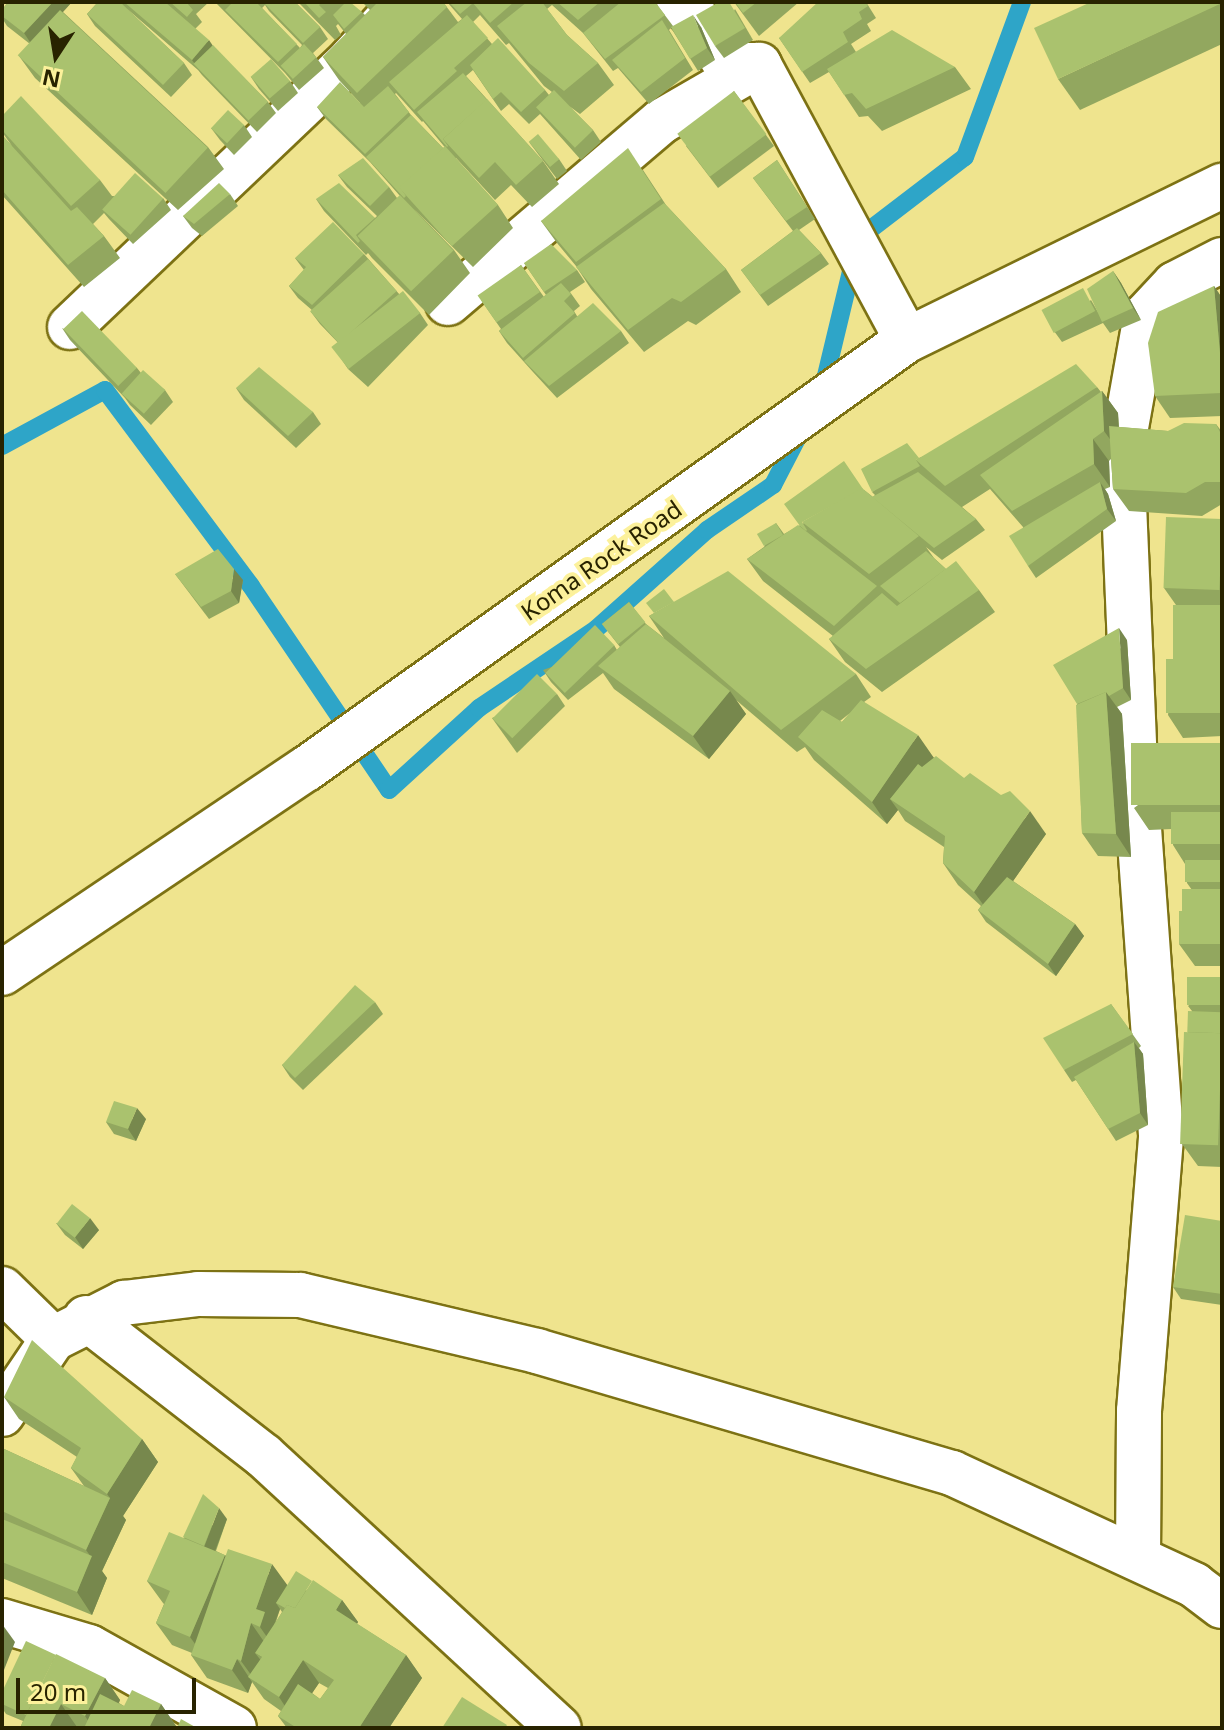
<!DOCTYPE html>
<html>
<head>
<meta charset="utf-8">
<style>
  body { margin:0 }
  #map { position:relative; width:1224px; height:1730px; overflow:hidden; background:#efe48e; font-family:"Noto Sans",sans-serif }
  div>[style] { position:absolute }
  .stream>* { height:18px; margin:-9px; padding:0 9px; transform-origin:9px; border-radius:9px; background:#2ea5c8 }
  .roads { filter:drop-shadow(2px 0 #7d7214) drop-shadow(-2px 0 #7d7214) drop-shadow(0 2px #7d7214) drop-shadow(0 -2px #7d7214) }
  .minor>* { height:44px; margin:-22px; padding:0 22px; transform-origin:22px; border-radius:22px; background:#fff }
  .major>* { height:44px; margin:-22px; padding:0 22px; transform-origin:22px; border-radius:22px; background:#fff }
  .wall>* { inset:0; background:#92a75f }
  .shaded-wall>* { inset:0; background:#77884d }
  .building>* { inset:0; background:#aac26e; transform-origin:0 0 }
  span { translate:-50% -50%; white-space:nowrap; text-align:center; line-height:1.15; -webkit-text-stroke:8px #fcf19b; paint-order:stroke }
  .street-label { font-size:24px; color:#282300 }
  .frame { position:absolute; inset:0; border:4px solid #282300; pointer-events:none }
  .north { position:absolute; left:16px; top:16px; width:80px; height:80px; -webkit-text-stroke:6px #fcf19b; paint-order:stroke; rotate:192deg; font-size:22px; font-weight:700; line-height:32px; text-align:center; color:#282300 }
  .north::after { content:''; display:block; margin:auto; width:28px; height:36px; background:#282300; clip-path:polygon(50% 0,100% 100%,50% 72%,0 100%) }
  .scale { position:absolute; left:16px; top:1678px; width:180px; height:36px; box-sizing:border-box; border:4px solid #282300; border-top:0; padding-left:10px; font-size:24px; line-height:28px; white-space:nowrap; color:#282300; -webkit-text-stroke:6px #fcf19b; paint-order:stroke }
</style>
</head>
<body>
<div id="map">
  <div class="stream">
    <div style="left:823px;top:388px;width:154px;rotate:-76.5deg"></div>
    <div style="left:859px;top:238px;width:133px;rotate:-37.4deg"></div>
    <div style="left:965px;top:157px;width:165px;rotate:-69.8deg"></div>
    <div style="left:2px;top:446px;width:117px;rotate:-28.5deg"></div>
    <div style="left:105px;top:390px;width:244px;rotate:53.3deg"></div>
    <div style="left:251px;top:586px;width:246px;rotate:55.9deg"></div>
    <div style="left:389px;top:790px;width:122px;rotate:-42.3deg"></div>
    <div style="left:479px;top:708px;width:141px;rotate:-34deg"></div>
    <div style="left:596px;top:629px;width:149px;rotate:-41.7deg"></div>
    <div style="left:707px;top:530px;width:80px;rotate:-34.3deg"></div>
    <div style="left:773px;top:485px;width:63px;rotate:-62.6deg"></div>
  </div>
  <div class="roads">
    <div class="minor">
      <div style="left:679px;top:2px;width:28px;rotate:44deg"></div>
      <div style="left:699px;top:21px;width:52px;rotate:58.5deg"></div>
      <div style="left:726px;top:65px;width:33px"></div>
      <div style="left:759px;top:65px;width:312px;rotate:61.7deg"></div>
      <div style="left:448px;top:303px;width:281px;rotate:-40.4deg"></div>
      <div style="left:662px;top:121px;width:112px;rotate:-30deg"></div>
      <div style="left:70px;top:327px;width:388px;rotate:-43.6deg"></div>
      <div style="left:351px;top:59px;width:77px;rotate:-47.6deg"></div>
      <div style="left:2px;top:1289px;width:71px;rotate:44.4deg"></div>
      <div style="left:86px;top:1318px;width:225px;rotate:37.8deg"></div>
      <div style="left:264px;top:1456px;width:401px;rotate:42.7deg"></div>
      <div style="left:2px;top:1414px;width:91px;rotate:-55.8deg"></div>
      <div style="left:53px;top:1339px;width:80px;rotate:-26.9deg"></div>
      <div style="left:124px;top:1303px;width:75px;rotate:-6.9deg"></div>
      <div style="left:198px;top:1294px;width:102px;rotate:0.6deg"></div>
      <div style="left:300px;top:1295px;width:244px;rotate:13.3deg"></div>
      <div style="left:537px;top:1351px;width:433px;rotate:16.4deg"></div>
      <div style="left:952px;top:1473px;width:267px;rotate:24.8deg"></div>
      <div style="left:1194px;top:1585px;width:35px;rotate:37deg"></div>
      <div style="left:1138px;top:1558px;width:147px;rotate:-89.6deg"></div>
      <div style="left:1139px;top:1411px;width:277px;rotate:-85.4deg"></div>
      <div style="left:1161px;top:1135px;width:346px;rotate:-94.1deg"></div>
      <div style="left:1136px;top:790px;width:340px;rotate:-92.4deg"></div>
      <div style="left:1122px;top:450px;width:137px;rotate:-79.9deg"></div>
      <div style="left:1146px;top:315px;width:42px;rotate:-46.9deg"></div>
      <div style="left:1175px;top:284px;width:53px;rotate:-27.1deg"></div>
      <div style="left:2px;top:1621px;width:91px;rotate:16.6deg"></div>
      <div style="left:89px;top:1647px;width:166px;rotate:29.2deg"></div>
    </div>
    <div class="major">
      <div style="left:2px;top:973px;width:366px;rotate:-33.9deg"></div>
      <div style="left:306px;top:769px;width:738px;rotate:-35.52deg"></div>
      <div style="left:907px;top:340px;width:351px;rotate:-26.1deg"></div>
    </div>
  </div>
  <div class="wall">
    <div style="clip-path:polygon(8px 2px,72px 2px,63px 12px,208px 147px,224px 169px,178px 210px,35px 78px,19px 56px,30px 44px,7px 26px,2px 18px,2px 10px)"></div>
    <div style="clip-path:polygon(98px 2px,209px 2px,196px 14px,202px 22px,195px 29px,268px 102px,276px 113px,257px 132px,202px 75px,198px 70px,126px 8px,184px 63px,192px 75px,171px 97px,95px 26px,87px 14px)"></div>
    <div style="clip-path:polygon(evenodd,215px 2px,295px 2px,320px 27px,328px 39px,313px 53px,324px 68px,299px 90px,285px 73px,215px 2px,265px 5px,269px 11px,302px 45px,300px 48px,262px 8px,265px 5px)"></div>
    <div style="clip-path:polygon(evenodd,298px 2px,343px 2px,345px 4px,362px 12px,365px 15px,370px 10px,362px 2px,443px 2px,458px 22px,462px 19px,447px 2px,655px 2px,673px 26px,701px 27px,715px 60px,698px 71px,671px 28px,669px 30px,693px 70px,649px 104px,618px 68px,613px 71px,583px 33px,552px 5px,547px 9px,567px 35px,598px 63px,614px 85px,580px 114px,569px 106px,593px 130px,601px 142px,581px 160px,540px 114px,529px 124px,509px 104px,501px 111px,473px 70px,466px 76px,543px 161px,559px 184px,532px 207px,511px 185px,495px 200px,456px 158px,455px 158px,498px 205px,513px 228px,473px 267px,414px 209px,454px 250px,470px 273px,429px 315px,372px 258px,368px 253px,366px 255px,324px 211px,316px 199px,375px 218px,377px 216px,347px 187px,338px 175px,389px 187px,397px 198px,400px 196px,370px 162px,326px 119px,317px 107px,360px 103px,339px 80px,323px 57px,346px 34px,338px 24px,336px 26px,341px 35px,335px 40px,298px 2px,480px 15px,506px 45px,509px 43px,544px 86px,552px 92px,549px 95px,545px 90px,492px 44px,473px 22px,480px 15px,298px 2px,396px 93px,422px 122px,423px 121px,448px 151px,443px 148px,411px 115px,395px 94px,396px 93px)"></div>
    <div style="clip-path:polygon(734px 2px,799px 2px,759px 36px)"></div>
    <div style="clip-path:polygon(866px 2px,876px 18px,867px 24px,871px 31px,851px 44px,856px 52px,955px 67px,971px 89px,882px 131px,868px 116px,859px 117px,829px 72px,810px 83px,779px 38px)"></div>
    <div style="clip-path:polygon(1222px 2px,1222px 44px,1080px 110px,1058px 79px)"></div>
    <div style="clip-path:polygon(735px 9px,753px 40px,724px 58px,715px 46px)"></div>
    <div style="clip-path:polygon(251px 77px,290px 81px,298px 93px,278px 111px,259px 89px)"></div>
    <div style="clip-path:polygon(734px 91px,774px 146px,718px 188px,686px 146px)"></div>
    <div style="clip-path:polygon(2px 116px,100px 180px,112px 196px,163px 198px,171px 210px,133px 244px,109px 219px,104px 213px,93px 224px,104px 236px,120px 258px,84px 287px,2px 195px,2px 135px,12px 146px,2px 132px)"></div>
    <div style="clip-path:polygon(244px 125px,252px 137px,234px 155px,220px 140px,211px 128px)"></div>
    <div style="clip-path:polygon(529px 142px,559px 159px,567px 171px,557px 179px)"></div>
    <div style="clip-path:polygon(777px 160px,815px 219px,799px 230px,821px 253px,829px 264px,768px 306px,741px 270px,793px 231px,753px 178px)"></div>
    <div style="clip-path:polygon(643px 170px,666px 205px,726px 269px,741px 292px,696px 325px,688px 321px,644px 352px,591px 289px,576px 266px,557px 243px,541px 221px)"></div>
    <div style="clip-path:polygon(230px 194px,238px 206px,202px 236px,192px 228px,183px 216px)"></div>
    <div style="clip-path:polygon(364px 254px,400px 295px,420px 313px,428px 325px,368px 387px,348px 369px,340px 357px,346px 351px,320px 324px,311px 312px,313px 311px,298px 298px,289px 286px,304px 270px,295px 258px)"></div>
    <div style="clip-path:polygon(524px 263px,577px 270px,585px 282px,570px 292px,580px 306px,574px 311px,577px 316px,621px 331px,629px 343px,557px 398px,533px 372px,507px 343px,499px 331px,501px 329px,481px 300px,521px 265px,544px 297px,546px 295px)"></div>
    <div style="clip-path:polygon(1113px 271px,1121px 283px,1141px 320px,1110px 333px,1103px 323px,1062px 342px,1054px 331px,1091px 300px,1098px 312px)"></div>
    <div style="clip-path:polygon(1214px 286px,1222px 298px,1222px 416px,1170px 418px,1155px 396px)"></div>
    <div style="clip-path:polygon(62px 328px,137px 368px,141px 373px,165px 390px,173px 402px,151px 425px,130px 405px,125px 398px,70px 340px)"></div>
    <div style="clip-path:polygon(1097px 387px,1101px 392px,1102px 391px,1118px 413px,1119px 427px,1168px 431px,1216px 424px,1222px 432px,1222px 504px,1202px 516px,1129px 511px,1113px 489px,1111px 459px,1109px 461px,1110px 487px,1105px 489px,1108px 494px,1116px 521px,1036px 578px,1028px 566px,1023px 527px,990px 489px,962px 507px,976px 519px,985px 530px,942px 560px,926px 547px,934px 558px,946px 569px,979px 590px,995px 612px,882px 692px,845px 662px,829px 639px,833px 636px,763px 581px,747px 559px,764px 547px,776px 523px,784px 534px,864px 490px,873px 497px,875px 495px,872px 492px,919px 458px)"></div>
    <div style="clip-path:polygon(236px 388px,313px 412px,321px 424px,296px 448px,244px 400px)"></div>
    <div style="clip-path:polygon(1222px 519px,1222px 736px,1183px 738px,1168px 715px,1174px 661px,1176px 605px,1164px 588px)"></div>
    <div style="clip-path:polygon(175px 574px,243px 580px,239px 603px,209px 619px)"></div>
    <div style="clip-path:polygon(evenodd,629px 602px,646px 624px,664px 638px,649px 616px,674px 602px,856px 674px,871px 697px,864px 702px,934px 758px,1046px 834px,1013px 881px,1075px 924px,1084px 936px,1056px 976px,986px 922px,978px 910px,981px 906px,958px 885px,943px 863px,944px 847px,905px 821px,898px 810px,887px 824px,814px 760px,805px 747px,797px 752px,736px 700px,746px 714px,709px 759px,614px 689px,603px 673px,568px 700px,551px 682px,543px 670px,614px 645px,617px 650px,620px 647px,602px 624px,629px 602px,850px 713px,842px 722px,840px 721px,850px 713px)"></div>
    <div style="clip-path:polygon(1127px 640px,1131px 700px,1117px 707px,1122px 714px,1131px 857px,1098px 856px,1082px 833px,1077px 704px)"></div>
    <div style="clip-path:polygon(557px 694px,565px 706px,517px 753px,492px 718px)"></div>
    <div style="clip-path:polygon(1222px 743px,1222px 966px,1195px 966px,1179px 944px,1183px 911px,1192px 890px,1187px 883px,1185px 864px,1173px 845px,1172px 829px,1149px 830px,1134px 808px)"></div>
    <div style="clip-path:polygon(1222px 977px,1222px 1167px,1198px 1166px,1182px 1144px,1188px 1032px,1192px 1011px,1188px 1006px)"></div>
    <div style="clip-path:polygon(375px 1002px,383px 1014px,303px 1090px,290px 1077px,282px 1065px)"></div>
    <div style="clip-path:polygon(1111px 1004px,1141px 1046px,1139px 1048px,1143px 1054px,1148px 1125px,1116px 1141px,1076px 1080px,1072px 1082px,1064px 1070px)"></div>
    <div style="clip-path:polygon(146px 1119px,136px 1141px,114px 1134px,106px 1122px)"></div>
    <div style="clip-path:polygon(1222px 1221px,1222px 1305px,1181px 1299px,1173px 1287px)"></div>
    <div style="clip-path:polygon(56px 1223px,99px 1230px,83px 1249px,65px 1235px)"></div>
    <div style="clip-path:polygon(4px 1397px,142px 1439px,158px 1462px,123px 1516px,126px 1520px,102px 1571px,107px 1578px,92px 1615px,2px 1578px,2px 1448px,84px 1486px,71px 1468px,77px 1457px,19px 1419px)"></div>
    <div style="clip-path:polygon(evenodd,227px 1519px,216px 1551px,287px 1585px,342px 1600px,358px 1622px,357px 1624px,406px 1655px,422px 1678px,389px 1728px,287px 1728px,278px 1716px,281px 1711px,264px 1699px,252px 1682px,248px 1693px,207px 1678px,191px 1655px,192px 1653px,172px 1645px,156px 1623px,164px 1604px,163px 1603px,147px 1581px,183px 1538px,227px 1519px,280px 1609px,282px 1612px,276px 1622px,280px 1609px,227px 1519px,319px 1683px,328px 1688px,320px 1699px,312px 1693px,319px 1683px)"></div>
    <div style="clip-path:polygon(105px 1678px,120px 1700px,119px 1703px,124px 1706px,161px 1704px,176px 1726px,176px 1728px,80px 1728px,77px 1727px,76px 1728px,20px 1728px,23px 1721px,6px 1714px,2px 1708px,2px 1692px)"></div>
  </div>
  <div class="shaded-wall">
    <div style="clip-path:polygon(53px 2px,72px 2px,32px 45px,24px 33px)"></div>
    <div style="clip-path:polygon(693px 15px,701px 27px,715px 60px,707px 48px)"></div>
    <div style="clip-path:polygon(209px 40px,217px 52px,197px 67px,192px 60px)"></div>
    <div style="clip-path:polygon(1113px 271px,1121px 283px,1141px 320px,1133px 308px)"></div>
    <div style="clip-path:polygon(1214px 286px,1222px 298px,1222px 375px)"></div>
    <div style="clip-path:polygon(1102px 391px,1118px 413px,1120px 453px,1104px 431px)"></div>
    <div style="clip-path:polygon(1093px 439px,1109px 461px,1110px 487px,1094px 464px)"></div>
    <div style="clip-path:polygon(1100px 482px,1108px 494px,1116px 521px,1107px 509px)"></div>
    <div style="clip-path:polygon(234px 569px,243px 580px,239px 603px,231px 591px)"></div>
    <div style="clip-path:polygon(1119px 628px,1127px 640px,1131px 700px,1123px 688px)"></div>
    <div style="clip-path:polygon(730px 691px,746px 714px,709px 759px,693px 736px)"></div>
    <div style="clip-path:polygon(1106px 692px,1122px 714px,1131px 857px,1116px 834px)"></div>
    <div style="clip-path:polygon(918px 735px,934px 758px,890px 799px,898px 810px,887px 824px,872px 802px)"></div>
    <div style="clip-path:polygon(1030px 811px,1046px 834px,990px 914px,974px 892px)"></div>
    <div style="clip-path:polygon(1075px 924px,1084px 936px,1056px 976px,1048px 964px)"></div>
    <div style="clip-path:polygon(1134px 1042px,1143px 1054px,1148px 1125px,1140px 1113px)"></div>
    <div style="clip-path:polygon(137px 1108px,146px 1119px,136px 1141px,128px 1129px)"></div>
    <div style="clip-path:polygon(90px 1218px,99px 1230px,83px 1249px,75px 1237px)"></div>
    <div style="clip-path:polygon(142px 1439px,158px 1462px,123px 1516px,126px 1520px,102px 1571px,107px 1578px,92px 1615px,77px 1592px,91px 1557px,86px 1550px,110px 1498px,107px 1494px)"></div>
    <div style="clip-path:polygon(219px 1508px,227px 1519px,211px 1562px,203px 1550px)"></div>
    <div style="clip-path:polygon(225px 1555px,241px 1577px,206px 1659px,190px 1637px)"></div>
    <div style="clip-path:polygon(272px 1564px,288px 1586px,276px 1603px,280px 1609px,274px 1625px,276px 1650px,260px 1627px,256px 1609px)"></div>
    <div style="clip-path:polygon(342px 1600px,358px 1622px,351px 1633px,336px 1610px)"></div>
    <div style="clip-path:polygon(251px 1623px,267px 1646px,262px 1657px,255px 1653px,263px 1663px,257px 1683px,241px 1661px)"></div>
    <div style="clip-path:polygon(2px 1624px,15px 1642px,2px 1675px)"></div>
    <div style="clip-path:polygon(406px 1655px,422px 1678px,389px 1728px,359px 1728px)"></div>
    <div style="clip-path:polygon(237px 1659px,252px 1682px,248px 1693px,232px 1670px)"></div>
    <div style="clip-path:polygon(303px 1660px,319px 1683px,294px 1720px,279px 1697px)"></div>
    <div style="clip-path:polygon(105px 1678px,120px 1700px,106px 1728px,93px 1728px,85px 1716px)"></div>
    <div style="clip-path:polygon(61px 1704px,77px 1727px,76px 1728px,49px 1728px)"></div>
    <div style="clip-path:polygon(161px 1704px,176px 1726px,176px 1728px,149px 1728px)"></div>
  </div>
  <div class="building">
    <div style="clip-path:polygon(8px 2px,53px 2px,24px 33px,2px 16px,2px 10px)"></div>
    <div style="clip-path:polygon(98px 2px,120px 2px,184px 63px,163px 85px,87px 14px)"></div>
    <div style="clip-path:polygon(124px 2px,165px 2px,209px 40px,192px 60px)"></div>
    <div style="clip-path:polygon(170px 2px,188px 2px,187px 3px,193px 10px,187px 17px)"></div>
    <div style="clip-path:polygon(233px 2px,256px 2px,297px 44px,278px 62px,225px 10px)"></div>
    <div style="clip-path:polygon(263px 2px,295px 2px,320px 27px,303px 43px)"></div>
    <div style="clip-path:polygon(304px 2px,322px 2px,319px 5px,326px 12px,319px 18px)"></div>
    <div style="clip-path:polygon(346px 2px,350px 2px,362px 12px,344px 29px,333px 15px)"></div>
    <div style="clip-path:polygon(378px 2px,443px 2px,447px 7px,357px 93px,323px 57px)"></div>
    <div style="clip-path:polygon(449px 2px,471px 2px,472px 4px,460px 14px)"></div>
    <div style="clip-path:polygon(472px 2px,514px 2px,490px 23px)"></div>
    <div style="clip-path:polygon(527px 2px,542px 2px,567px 35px,598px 63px,564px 91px,529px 63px,497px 26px)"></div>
    <div style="clip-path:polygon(557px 2px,600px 2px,578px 20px)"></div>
    <div style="clip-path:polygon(621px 2px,655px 2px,665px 15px,605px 59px,583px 33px)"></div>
    <div style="clip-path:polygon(719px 2px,729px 2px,745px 28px,715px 46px,696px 15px)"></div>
    <div style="clip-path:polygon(735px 2px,757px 2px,743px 13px)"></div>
    <div style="clip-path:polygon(818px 2px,865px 2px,868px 6px,859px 12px,862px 19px,843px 32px,848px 42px,802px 72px,779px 38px)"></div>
    <div style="clip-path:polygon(1091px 2px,1222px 2px,1222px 3px,1058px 79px,1034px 28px)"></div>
    <div style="left:60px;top:10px;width:202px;height:62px;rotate:43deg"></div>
    <div style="clip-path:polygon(467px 15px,488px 38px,454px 68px,457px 71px,414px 110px,389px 82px)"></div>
    <div style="clip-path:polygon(693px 15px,707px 48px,690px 59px,671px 27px)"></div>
    <div style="clip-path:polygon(662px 20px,685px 58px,641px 92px,612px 60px)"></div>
    <div style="clip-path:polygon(892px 30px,955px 67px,866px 109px,852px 93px,844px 95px,827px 69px)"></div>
    <div style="clip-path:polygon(498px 38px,545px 90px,521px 112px,501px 92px,493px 99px,470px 65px)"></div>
    <div style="left:304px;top:44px;width:18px;height:32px;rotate:47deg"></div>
    <div style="left:213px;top:45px;width:79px;height:27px;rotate:46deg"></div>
    <div style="left:271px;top:59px;width:29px;height:27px;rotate:49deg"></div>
    <div style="clip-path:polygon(463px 73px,487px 100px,443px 139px,448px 146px,447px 147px,417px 112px)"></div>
    <div style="clip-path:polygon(340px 82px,364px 107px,388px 86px,409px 112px,365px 154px,317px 107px)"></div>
    <div style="left:554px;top:90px;width:56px;height:25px;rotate:46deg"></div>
    <div style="left:734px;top:91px;width:54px;height:71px;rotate:53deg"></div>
    <div style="clip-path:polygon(21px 96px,100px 180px,71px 206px,2px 130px,2px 116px)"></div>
    <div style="clip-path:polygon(487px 99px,543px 161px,516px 185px,495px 162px,479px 178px,443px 139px)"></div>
    <div style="left:228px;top:110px;width:22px;height:25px;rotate:43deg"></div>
    <div style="clip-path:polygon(411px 115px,443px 148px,401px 189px,406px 196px,404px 198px,366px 157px)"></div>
    <div style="left:538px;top:134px;width:33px;height:12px;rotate:50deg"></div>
    <div style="clip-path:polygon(2px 135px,71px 211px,77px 207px,104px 236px,68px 265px,2px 190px)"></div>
    <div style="left:445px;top:146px;width:79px;height:62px;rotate:48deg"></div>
    <div style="clip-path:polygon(628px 148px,661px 199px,576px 262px,541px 221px)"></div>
    <div style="clip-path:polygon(363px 158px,389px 187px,370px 206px,338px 175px)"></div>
    <div style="clip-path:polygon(777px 160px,807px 207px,786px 221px,753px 178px)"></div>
    <div style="left:135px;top:173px;width:38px;height:49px;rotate:42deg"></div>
    <div style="clip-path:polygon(219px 183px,230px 194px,194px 224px,183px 216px)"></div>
    <div style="clip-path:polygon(339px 183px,375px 218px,356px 235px,360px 241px,358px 243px,316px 199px)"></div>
    <div style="left:400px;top:195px;width:77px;height:59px;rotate:46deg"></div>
    <div style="clip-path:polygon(664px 203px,726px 269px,681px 302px,672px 298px,628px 330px,576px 267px)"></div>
    <div style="clip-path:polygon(333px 222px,364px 254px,312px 305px,289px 286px,306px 267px,295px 258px)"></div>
    <div style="clip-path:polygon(797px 228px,821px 253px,760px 295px,741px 270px)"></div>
    <div style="clip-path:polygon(551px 244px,577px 270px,544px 292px,524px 263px)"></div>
    <div style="left:368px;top:259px;width:43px;height:78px;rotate:48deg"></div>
    <div style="left:521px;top:265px;width:33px;height:53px;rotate:55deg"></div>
    <div style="clip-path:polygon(1113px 271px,1133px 308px,1102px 322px,1087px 289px)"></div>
    <div style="clip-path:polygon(561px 283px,571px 294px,564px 301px,575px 313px,523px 358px,499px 331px)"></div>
    <div style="clip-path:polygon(1214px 286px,1222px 375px,1222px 393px,1155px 396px,1148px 343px,1158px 312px)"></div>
    <div style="left:1083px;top:288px;width:26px;height:47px;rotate:62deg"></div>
    <div style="left:403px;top:291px;width:28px;height:91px;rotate:52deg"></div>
    <div style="clip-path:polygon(593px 303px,621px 331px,549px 386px,524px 361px)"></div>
    <div style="left:82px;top:311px;width:79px;height:26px;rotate:46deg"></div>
    <div style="clip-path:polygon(1076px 364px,1097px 387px,945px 486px,916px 460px)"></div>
    <div style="clip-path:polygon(259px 367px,313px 412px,288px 436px,236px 388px)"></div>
    <div style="left:143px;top:370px;width:30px;height:32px;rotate:42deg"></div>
    <div style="clip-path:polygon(1102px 391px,1104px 431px,1093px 439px,1094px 464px,1012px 511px,980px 475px)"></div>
    <div style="clip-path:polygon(1184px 423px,1216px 424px,1220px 432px,1222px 432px,1222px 482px,1205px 482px,1186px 493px,1113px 489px,1109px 426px,1168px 431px)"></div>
    <div style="clip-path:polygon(907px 443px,919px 458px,916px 460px,920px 466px,872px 492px,861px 469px)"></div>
    <div style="clip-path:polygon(844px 461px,863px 489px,802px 522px,807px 530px,806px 531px,800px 526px,784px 504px)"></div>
    <div style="clip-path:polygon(918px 472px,976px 519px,934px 548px,872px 497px)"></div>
    <div style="clip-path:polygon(1100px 482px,1107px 509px,1028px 566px,1009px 536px)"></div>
    <div style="clip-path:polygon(862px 488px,919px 536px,869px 574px,802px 522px)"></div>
    <div style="left:1166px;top:517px;width:56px;height:71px;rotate:2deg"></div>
    <div style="left:776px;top:523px;width:14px;height:22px;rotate:60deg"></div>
    <div style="clip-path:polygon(798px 525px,877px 586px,834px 626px,747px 559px)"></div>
    <div style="clip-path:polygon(218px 549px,234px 569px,231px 591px,201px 607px,175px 574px)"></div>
    <div style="clip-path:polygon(926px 551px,946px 569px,900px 603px,880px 586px)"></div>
    <div style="clip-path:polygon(956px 561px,979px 590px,866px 669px,829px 639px,882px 593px,897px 606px)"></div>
    <div style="clip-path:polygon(728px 571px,856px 674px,781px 730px,649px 616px)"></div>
    <div style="clip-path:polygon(664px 589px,674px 602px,654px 613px,646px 603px)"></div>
    <div style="left:629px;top:602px;width:26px;height:35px;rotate:51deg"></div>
    <div style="left:1173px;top:605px;width:49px;height:56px"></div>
    <div style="clip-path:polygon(646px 624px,730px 691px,693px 736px,598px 666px)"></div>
    <div style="left:595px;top:625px;width:28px;height:69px;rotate:46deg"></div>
    <div style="clip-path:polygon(1119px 628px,1123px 688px,1109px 696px,1106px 692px,1077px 704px,1053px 665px)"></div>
    <div style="left:1222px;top:659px;width:54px;height:56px;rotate:90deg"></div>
    <div style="left:537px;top:674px;width:28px;height:63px;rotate:45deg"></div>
    <div style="clip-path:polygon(1106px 692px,1116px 834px,1082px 833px,1076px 705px)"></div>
    <div style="clip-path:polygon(861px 700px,918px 735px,872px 802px,798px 737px,822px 710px,842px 722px)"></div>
    <div style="left:1222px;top:743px;width:62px;height:91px;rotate:90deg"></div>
    <div style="clip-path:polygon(936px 756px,964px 778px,970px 773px,1001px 795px,1010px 791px,1030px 811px,974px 892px,943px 863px,945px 836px,890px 799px,918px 764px,922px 767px)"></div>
    <div style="left:1222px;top:812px;width:32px;height:51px;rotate:90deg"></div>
    <div style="left:1222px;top:860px;width:22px;height:37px;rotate:90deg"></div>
    <div style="clip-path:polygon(1007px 877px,1075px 924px,1048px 964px,978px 910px)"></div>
    <div style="left:1222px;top:889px;width:22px;height:40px;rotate:90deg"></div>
    <div style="left:1179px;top:911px;width:43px;height:33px"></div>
    <div style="left:1222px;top:977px;width:28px;height:35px;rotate:90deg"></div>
    <div style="clip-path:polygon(355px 985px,375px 1002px,295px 1078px,282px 1065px)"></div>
    <div style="clip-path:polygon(1111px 1004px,1133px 1034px,1064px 1070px,1043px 1038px)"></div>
    <div style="left:1188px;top:1011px;width:34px;height:21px;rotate:2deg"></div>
    <div style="left:1184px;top:1032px;width:38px;height:112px;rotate:2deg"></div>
    <div style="clip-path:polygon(1134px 1042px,1140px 1113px,1108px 1129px,1074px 1077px)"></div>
    <div style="clip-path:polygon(114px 1101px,137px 1108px,128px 1129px,106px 1122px)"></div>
    <div style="left:72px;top:1204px;width:23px;height:25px;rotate:38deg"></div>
    <div style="clip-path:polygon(1185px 1215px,1222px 1221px,1222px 1294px,1173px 1287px)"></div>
    <div style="clip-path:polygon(32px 1340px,142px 1439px,107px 1494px,71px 1468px,81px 1448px,4px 1397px)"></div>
    <div style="clip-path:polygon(2px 1448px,110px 1498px,86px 1550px,2px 1511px)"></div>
    <div style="clip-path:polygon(203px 1494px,219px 1508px,204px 1546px,183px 1537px)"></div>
    <div style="clip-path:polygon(2px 1519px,92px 1556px,77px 1592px,2px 1562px)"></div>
    <div style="clip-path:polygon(169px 1532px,225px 1555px,190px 1637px,156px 1623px,170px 1591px,147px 1581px)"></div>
    <div style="clip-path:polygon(228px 1549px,272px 1564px,256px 1609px,265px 1612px,260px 1627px,251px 1623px,241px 1661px,237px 1659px,232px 1670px,191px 1655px)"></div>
    <div style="clip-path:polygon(296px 1571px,312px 1581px,295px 1608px,287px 1605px,285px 1608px,276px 1603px)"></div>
    <div style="clip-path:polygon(313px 1580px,342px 1600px,336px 1610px,406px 1655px,359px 1728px,297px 1728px,278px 1716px,298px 1684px,320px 1699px,334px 1680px,303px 1660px,279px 1697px,248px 1677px,262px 1657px,255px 1653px,287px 1605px,295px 1608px)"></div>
    <div style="clip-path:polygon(26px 1641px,56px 1655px,26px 1715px,2px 1704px,2px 1692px)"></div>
    <div style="clip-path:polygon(56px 1654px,105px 1678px,85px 1716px,61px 1704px,49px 1728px,20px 1728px)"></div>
    <div style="clip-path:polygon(132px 1690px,161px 1704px,149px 1728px,114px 1728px,117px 1721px,114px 1728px,84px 1728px,100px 1694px,124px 1706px)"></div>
    <div style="clip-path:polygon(462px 1697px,507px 1725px,505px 1728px,442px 1728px)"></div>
    <div style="clip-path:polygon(181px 1719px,197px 1728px,177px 1728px)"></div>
  </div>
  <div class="street-label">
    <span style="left:601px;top:560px;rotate:-35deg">Koma Rock Road</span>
  </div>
  <div class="frame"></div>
  <div class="north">N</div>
  <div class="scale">20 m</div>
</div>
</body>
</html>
